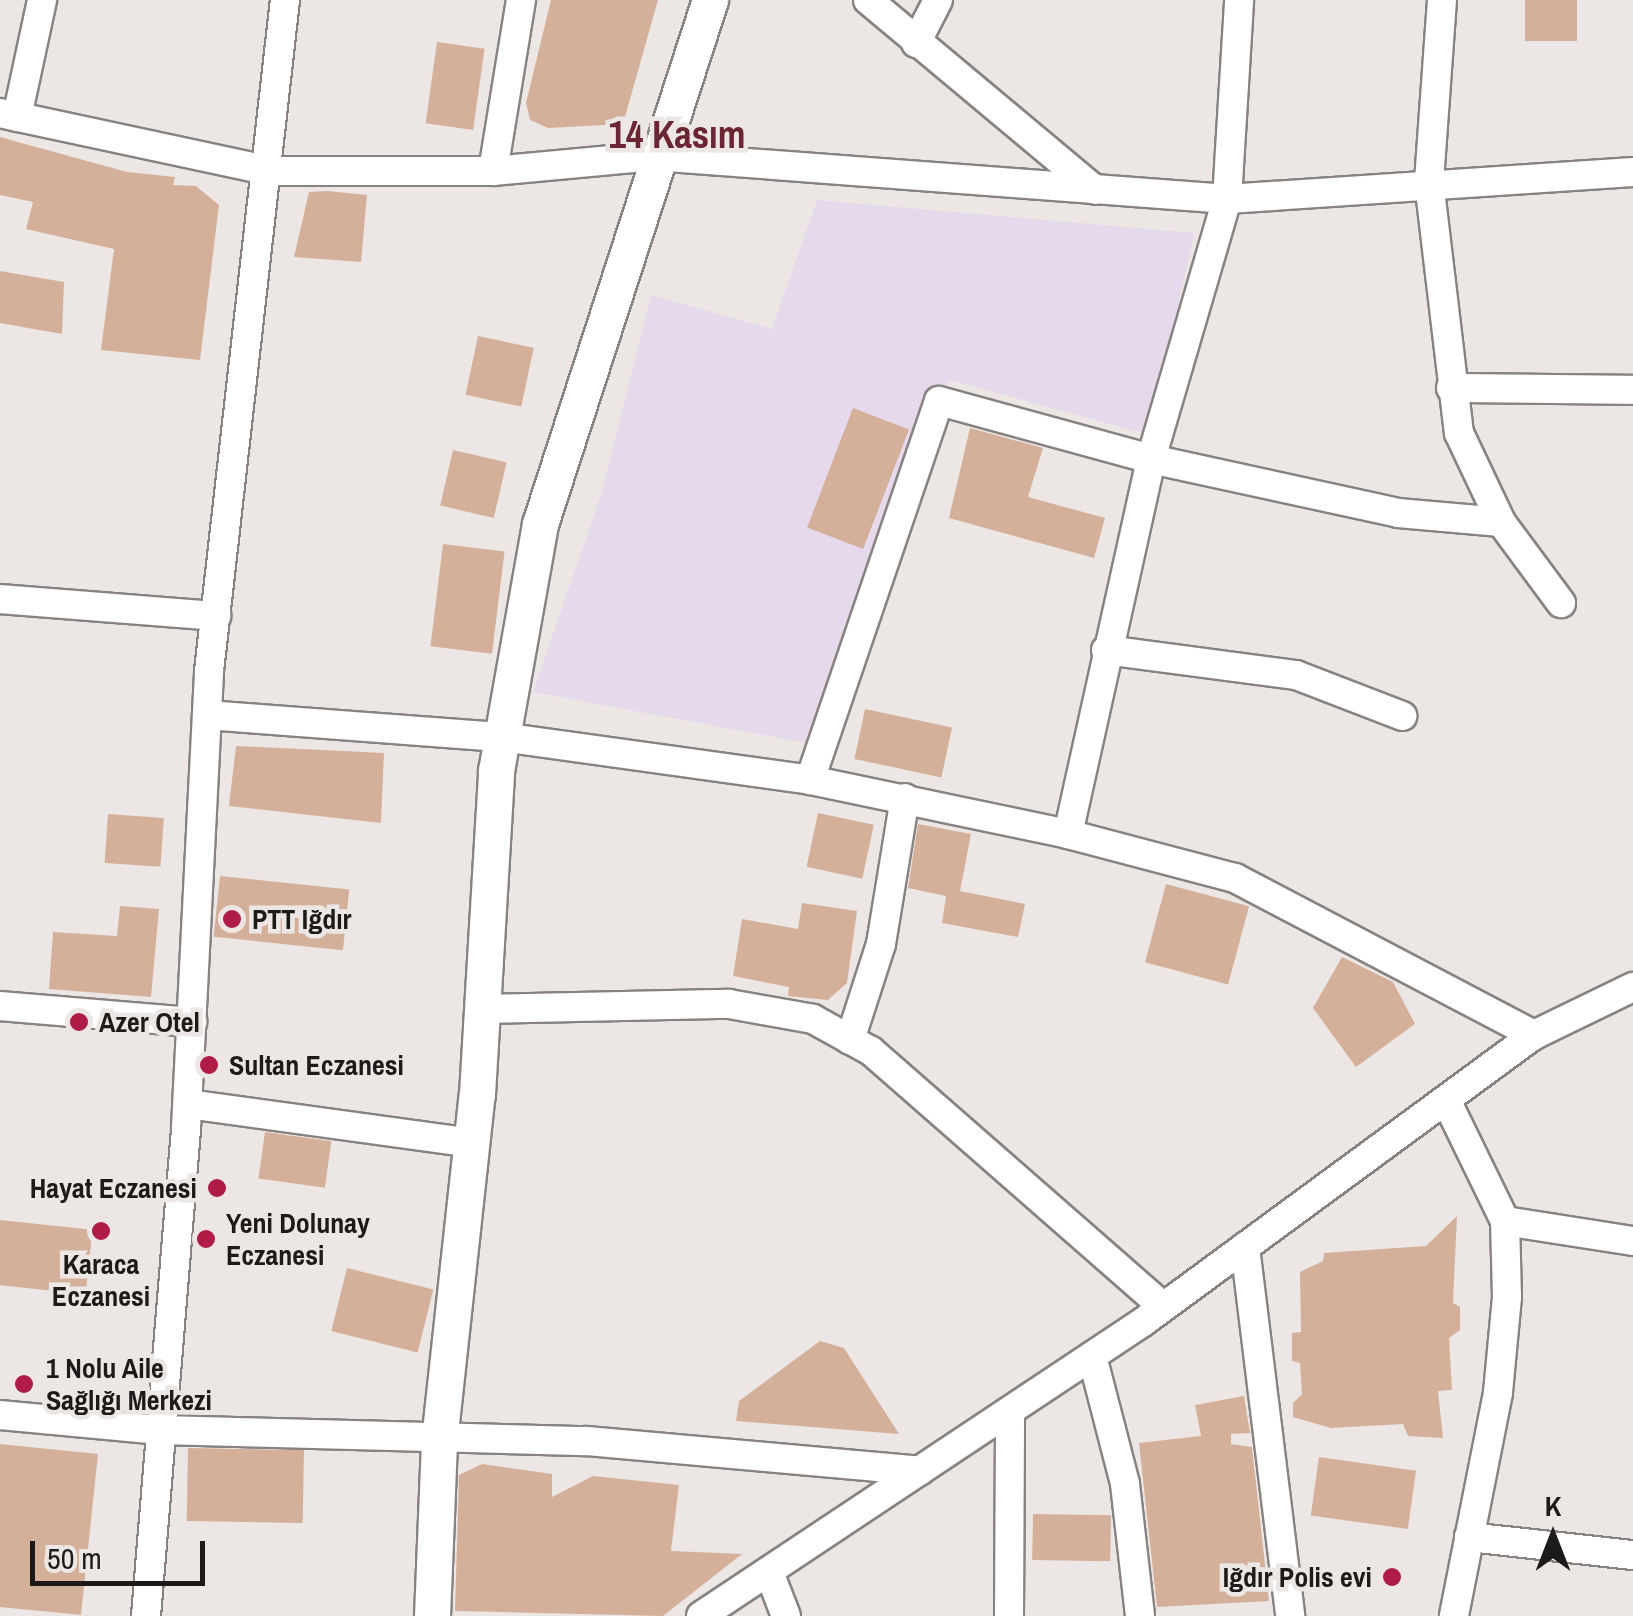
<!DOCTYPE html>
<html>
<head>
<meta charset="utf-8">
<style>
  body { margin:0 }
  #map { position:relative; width:1633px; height:1616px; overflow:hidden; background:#ece7e4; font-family:"Archivo Narrow",sans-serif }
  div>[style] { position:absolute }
  .education>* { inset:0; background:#e6d9ec }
  .building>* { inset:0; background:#d4b09b; transform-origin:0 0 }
  .roads { filter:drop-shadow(2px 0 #888381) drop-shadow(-2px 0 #888381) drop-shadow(0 2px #888381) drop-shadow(0 -2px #888381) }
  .minor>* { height:28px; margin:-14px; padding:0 14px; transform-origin:14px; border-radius:14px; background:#fff }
  .major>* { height:35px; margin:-17.5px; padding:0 17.5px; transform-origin:17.5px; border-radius:17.5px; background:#fff }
  .dots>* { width:28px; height:28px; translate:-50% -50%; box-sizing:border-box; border:5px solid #ece7e4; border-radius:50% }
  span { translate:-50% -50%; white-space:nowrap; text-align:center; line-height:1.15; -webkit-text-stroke:9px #ece7e4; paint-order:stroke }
  .poi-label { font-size:28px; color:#1d1b1a; font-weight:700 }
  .left { translate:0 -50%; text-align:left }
  .right { translate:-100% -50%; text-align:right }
  .district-label { font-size:38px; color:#6b2533; font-weight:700 }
  .north { position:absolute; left:1503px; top:1486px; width:100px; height:100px; -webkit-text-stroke:8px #ece7e4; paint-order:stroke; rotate:0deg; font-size:28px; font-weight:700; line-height:40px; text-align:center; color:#1d1b1a }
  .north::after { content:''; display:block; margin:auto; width:35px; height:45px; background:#1d1b1a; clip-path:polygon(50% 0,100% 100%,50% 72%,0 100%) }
  .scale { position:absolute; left:30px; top:1541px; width:175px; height:45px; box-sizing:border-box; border:5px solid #1d1b1a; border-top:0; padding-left:12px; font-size:30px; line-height:35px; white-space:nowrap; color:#1d1b1a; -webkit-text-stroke:8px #ece7e4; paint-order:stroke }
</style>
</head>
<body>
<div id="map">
  <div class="education">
    <div style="clip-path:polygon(817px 200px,1194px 233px,1150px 435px,950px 380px,812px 744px,533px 692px,600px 498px,651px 295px,772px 329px)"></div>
  </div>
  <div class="building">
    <div style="clip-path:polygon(551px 0,658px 0,623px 124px,548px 128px,530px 120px,526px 103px)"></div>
    <div style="left:1525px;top:0;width:52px;height:41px"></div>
    <div style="left:437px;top:42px;width:48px;height:82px;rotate:8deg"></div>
    <div style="clip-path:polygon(0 137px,127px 172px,175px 177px,173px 185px,196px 186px,219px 205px,200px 360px,101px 350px,114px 249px,26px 229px,33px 202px,0 195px)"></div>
    <div style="clip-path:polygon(327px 191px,367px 195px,361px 262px,294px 257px,309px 192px)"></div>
    <div style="clip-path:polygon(0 271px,64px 282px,62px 334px,0 323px)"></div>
    <div style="left:478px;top:336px;width:57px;height:60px;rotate:12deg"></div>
    <div style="left:853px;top:408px;width:60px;height:128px;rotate:21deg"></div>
    <div style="clip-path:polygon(970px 428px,1043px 448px,1028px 497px,1105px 518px,1094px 558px,949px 518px)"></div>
    <div style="left:453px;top:450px;width:55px;height:57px;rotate:13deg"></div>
    <div style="left:443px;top:544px;width:62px;height:103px;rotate:7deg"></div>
    <div style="left:865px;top:709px;width:89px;height:51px;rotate:12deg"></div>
    <div style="clip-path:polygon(236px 746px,384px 753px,381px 823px,229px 806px)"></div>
    <div style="left:818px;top:813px;width:57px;height:55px;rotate:12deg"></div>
    <div style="left:108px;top:814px;width:56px;height:49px;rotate:4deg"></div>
    <div style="clip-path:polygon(918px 824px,971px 834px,960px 891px,1025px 904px,1018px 937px,942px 923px,946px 896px,908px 888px)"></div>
    <div style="left:220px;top:876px;width:130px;height:61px;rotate:6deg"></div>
    <div style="left:1166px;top:884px;width:86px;height:81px;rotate:15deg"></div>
    <div style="clip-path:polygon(802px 903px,857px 911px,847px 983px,828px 1000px,788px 996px,789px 987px,733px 976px,742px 919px,798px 929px)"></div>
    <div style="clip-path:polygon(120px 906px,159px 909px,151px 997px,49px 989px,53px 932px,117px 936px)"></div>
    <div style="clip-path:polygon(1342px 957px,1393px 982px,1415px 1024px,1356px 1067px,1313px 1008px)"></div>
    <div style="left:265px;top:1132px;width:67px;height:47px;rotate:8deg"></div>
    <div style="clip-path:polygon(1457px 1216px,1453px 1303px,1460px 1307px,1460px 1330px,1449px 1338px,1452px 1390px,1438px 1391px,1443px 1438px,1408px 1436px,1403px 1424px,1331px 1428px,1293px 1417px,1293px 1403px,1302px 1394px,1300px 1363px,1292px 1361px,1292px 1333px,1301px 1332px,1300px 1272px,1323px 1261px,1324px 1253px,1426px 1246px)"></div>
    <div style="left:0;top:1220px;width:93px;height:65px;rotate:6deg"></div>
    <div style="left:347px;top:1268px;width:89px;height:65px;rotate:14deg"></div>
    <div style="clip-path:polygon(820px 1341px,844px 1348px,899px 1434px,736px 1421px,739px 1401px)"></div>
    <div style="clip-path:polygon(1244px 1396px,1250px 1433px,1231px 1434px,1231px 1444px,1252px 1447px,1269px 1601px,1157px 1607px,1139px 1443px,1201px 1436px,1195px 1405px)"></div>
    <div style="clip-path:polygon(0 1444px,98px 1454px,81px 1615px,0 1607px)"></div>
    <div style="left:188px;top:1448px;width:116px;height:73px;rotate:1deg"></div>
    <div style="left:1319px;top:1457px;width:98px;height:59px;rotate:8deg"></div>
    <div style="clip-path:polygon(482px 1464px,552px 1474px,552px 1497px,593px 1476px,679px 1485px,671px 1551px,742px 1554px,663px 1616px,455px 1611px,459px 1475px)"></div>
    <div style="left:1033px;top:1514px;width:78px;height:46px;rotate:1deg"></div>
  </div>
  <div class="roads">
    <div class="minor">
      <div style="left:868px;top:0;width:296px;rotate:39.9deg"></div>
      <div style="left:1442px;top:0;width:182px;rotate:94.1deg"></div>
      <div style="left:1429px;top:182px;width:253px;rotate:83.2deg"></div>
      <div style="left:1459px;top:433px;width:98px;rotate:64.7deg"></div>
      <div style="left:1501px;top:522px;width:101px;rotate:53.5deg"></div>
      <div style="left:916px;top:43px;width:48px;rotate:-62.9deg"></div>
      <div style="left:0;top:113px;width:276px;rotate:12.1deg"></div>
      <div style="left:270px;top:171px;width:223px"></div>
      <div style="left:493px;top:171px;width:162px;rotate:-5.3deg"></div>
      <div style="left:654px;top:156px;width:575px;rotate:4.29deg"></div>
      <div style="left:1227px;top:199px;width:407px;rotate:-3.8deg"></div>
      <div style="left:17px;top:117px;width:120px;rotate:-77.9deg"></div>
      <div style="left:493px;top:171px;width:173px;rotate:-80.7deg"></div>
      <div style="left:1451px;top:388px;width:182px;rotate:0.6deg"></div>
      <div style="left:0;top:599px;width:217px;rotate:4.5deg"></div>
      <div style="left:1106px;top:650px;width:192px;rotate:7.5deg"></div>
      <div style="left:1296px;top:675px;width:114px;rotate:21.1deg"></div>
      <div style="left:207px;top:715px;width:296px;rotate:4.3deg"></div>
      <div style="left:502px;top:737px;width:311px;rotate:7.9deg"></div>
      <div style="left:810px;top:780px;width:264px;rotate:11.8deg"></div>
      <div style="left:1068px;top:834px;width:173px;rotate:14.8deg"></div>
      <div style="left:1235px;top:878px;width:338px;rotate:27.7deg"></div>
      <div style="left:810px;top:780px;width:400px;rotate:-71.2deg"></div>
      <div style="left:939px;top:401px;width:220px;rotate:15.3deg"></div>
      <div style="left:1151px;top:459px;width:253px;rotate:12.3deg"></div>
      <div style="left:1398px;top:513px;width:103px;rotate:5deg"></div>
      <div style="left:1068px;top:834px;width:384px;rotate:-77.5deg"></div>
      <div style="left:1151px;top:459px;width:271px;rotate:-73.7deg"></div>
      <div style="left:1227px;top:199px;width:199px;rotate:-86.5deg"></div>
      <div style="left:0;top:1006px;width:193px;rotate:4.8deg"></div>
      <div style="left:482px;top:1009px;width:247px;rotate:-1.2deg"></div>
      <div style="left:729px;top:1004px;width:85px;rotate:10.1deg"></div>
      <div style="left:813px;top:1019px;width:66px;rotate:28.9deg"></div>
      <div style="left:871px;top:1051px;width:388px;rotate:41.2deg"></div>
      <div style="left:850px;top:1040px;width:101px;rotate:-72.1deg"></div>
      <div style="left:881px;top:944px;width:148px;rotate:-80.7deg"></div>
      <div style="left:1446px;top:1100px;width:135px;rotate:64deg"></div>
      <div style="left:1505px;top:1221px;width:76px;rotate:88.5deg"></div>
      <div style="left:1507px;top:1297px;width:96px;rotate:95.4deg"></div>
      <div style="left:1498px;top:1393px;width:227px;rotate:101.2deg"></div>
      <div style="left:188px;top:1104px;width:287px;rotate:7.8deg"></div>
      <div style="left:1505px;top:1221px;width:130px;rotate:8.9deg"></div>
      <div style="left:1245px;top:1247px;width:372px;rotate:83deg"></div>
      <div style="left:1092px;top:1356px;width:132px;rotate:75.5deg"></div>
      <div style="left:1125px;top:1484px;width:133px;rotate:83.5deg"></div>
      <div style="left:0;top:1415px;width:161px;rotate:5.4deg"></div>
      <div style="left:160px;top:1430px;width:427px;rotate:1.5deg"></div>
      <div style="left:587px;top:1441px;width:334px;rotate:5.1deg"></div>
      <div style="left:1469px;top:1537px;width:165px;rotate:6.3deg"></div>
      <div style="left:769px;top:1572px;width:47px;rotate:68.9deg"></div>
      <div style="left:146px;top:1616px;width:491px;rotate:-85.3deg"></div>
      <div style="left:186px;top:1127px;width:457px;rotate:-87.1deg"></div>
      <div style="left:209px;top:671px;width:675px;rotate:-83.54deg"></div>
      <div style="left:701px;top:1616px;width:531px;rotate:-33.63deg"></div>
      <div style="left:1143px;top:1322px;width:485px;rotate:-36.3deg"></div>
      <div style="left:1534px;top:1035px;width:110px;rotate:-25.9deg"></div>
      <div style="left:1009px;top:1616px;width:205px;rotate:-89.7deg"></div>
    </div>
    <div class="major">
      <div style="left:432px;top:1616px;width:175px;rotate:-87.7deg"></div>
      <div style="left:439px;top:1441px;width:349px;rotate:-83.8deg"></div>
      <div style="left:477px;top:1094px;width:324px;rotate:-86.6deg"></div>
      <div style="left:496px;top:771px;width:251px;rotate:-79.9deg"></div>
      <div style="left:540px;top:524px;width:551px;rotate:-72.03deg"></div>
    </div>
  </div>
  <div class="dots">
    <div style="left:232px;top:919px;background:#af1c46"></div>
    <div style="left:79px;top:1022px;background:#af1c46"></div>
    <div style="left:209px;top:1065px;background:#af1c46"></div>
    <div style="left:217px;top:1188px;background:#af1c46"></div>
    <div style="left:101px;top:1231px;background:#af1c46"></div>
    <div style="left:206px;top:1239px;background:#af1c46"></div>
    <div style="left:24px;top:1384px;background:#af1c46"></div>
    <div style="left:1392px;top:1577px;background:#af1c46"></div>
  </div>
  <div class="poi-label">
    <span class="left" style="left:252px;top:919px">PTT Iğdır</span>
    <span class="left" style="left:99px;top:1022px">Azer Otel</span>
    <span class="left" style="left:229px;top:1065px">Sultan Eczanesi</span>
    <span class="right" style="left:197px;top:1188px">Hayat Eczanesi</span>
    <span class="left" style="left:226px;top:1239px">Yeni Dolunay<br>Eczanesi</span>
    <span style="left:101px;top:1280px">Karaca<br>Eczanesi</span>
    <span class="left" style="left:46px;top:1384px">1 Nolu Aile<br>Sağlığı Merkezi</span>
    <span class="right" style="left:1372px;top:1577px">Iğdır Polis evi</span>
  </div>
  <div class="district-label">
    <span style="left:677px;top:135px">14 Kasım</span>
  </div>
  <div class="north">K</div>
  <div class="scale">50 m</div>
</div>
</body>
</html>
